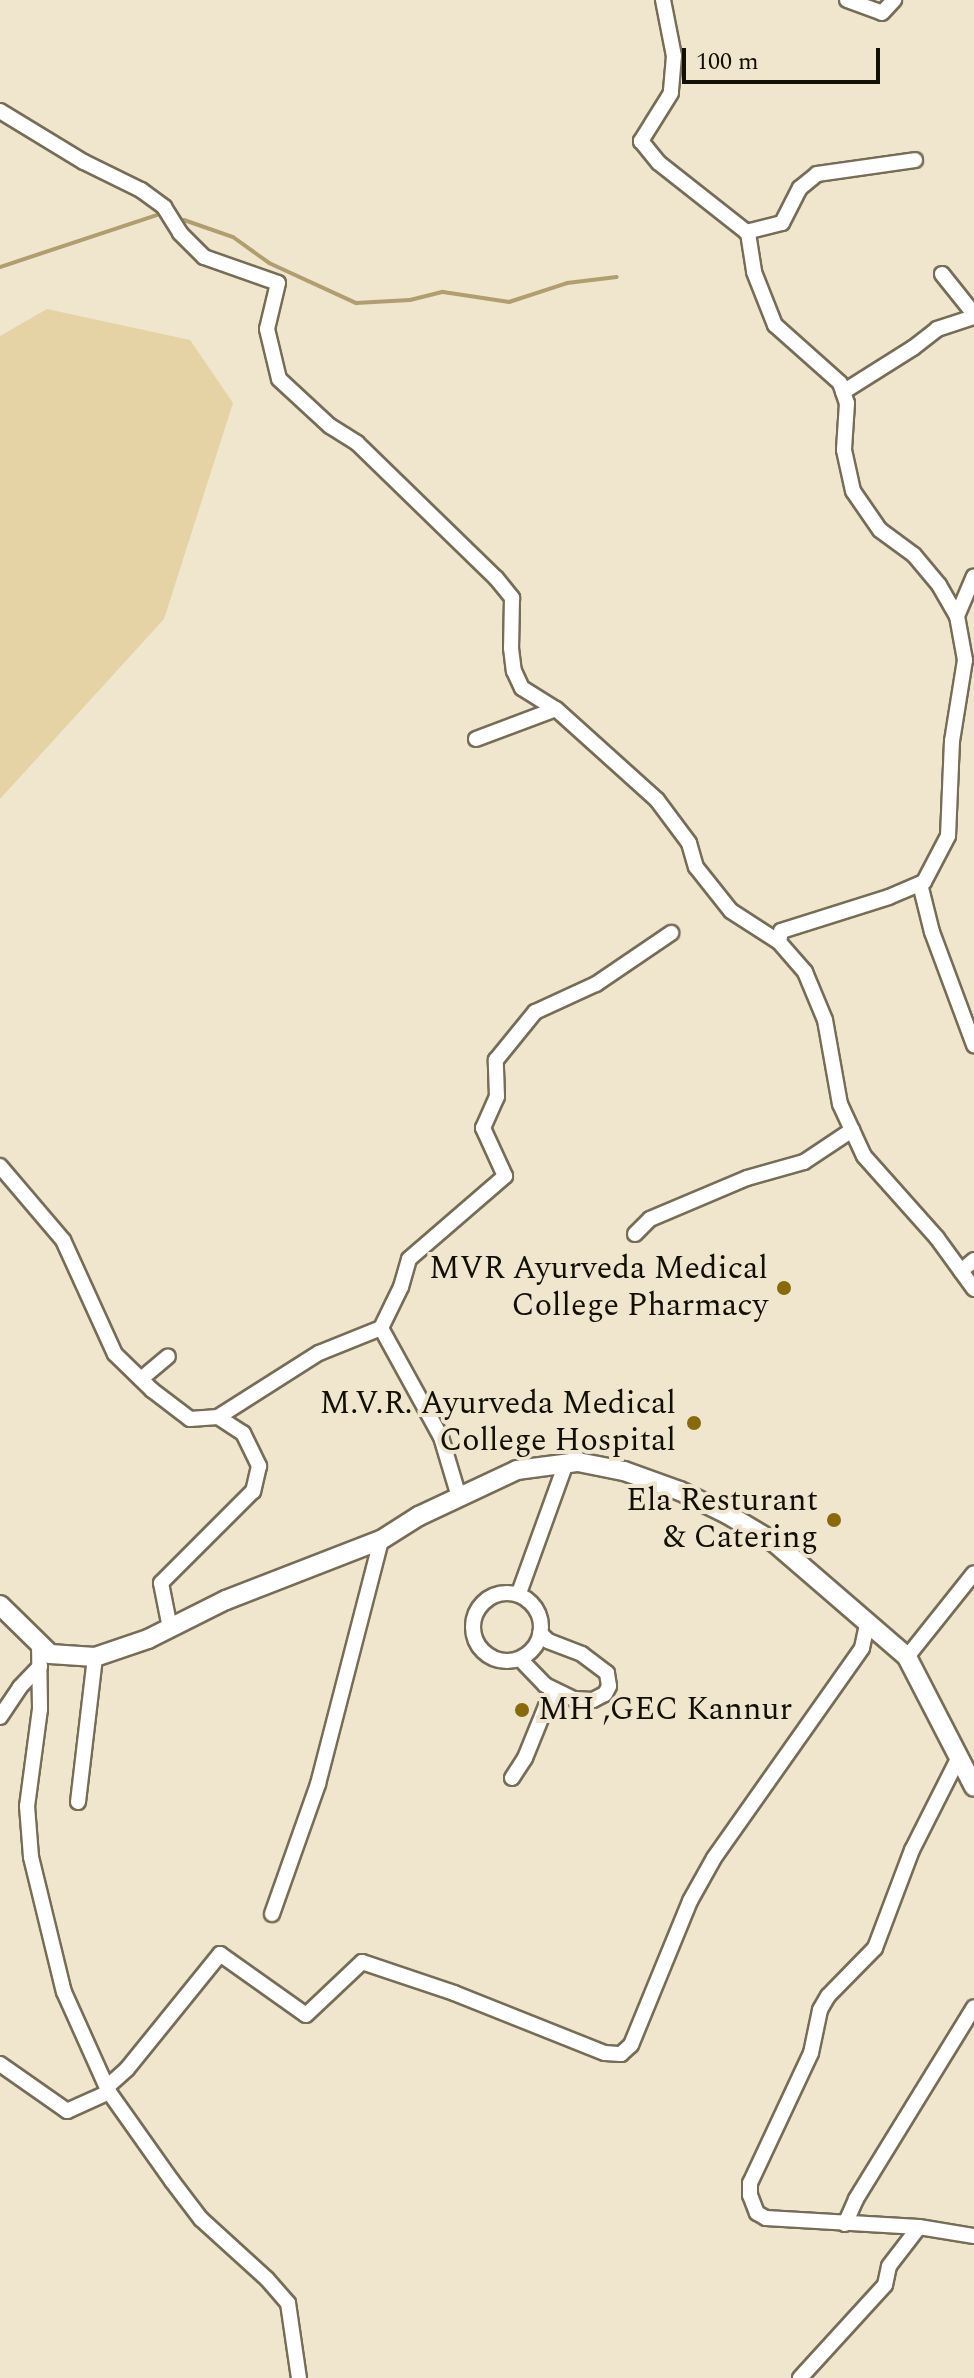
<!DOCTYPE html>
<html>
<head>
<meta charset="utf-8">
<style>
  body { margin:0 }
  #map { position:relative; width:974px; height:2378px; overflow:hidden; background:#efe6cd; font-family:Spectral,serif }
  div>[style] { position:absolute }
  .green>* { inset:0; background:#e5d3a5 }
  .stream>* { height:4px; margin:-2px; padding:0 2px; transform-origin:2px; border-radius:2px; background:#b09e70 }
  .roads { filter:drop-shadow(2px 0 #766d57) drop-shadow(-2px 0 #766d57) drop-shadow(0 2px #766d57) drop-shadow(0 -2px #766d57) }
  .minor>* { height:14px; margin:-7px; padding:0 7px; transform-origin:7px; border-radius:7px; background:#fff }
  .minor>.ring { margin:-7px; padding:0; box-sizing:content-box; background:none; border:14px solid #fff; border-radius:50% }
  .major>* { height:18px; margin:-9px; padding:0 9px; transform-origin:9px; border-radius:9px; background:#fff }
  .dots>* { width:22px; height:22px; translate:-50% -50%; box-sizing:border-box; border:4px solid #efe6cd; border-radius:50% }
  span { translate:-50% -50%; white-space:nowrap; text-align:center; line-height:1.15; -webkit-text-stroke:8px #efe6cd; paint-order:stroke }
  .poi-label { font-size:32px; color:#120f07 }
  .right { translate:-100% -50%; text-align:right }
  .left { translate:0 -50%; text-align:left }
  .scale { position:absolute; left:682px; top:48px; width:198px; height:36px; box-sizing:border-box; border:4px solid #120f07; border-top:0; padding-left:10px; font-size:24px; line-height:28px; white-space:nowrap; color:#120f07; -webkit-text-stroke:6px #efe6cd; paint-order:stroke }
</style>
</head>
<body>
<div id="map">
  <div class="green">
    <div style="clip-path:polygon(47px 309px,190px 340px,233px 403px,164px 619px,0 799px,0 336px)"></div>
  </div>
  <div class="stream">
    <div style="left:184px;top:220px;width:52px;rotate:19.1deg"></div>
    <div style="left:233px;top:237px;width:44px;rotate:35.8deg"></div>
    <div style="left:269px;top:263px;width:96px;rotate:24.7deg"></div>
    <div style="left:356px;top:303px;width:54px;rotate:-3.2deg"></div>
    <div style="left:410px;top:300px;width:34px;rotate:-14deg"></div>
    <div style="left:443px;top:292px;width:67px;rotate:8.6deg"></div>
    <div style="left:509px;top:302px;width:61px;rotate:-18.1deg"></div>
    <div style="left:567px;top:283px;width:50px;rotate:-6.8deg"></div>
    <div style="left:0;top:267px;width:165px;rotate:-18.3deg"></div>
  </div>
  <div class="roads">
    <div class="minor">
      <div style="left:663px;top:0;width:57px;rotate:78.9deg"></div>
      <div style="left:674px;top:56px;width:37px;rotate:95deg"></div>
      <div style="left:671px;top:93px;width:57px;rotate:122deg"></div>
      <div style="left:641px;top:141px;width:28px;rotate:51deg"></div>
      <div style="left:659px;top:163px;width:113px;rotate:38.2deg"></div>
      <div style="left:748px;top:233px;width:39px;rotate:81deg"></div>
      <div style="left:754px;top:272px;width:57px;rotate:68.4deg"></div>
      <div style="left:775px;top:325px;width:87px;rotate:41.7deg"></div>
      <div style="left:840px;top:383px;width:21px;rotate:71deg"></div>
      <div style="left:847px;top:403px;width:47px;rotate:93.7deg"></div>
      <div style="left:844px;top:450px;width:42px;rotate:77.6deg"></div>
      <div style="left:853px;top:491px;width:47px;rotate:55.3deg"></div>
      <div style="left:880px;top:530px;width:42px;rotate:36.3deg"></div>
      <div style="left:914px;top:555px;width:39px;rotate:50deg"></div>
      <div style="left:939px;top:585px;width:36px;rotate:60deg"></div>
      <div style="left:957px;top:616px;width:45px;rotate:79.7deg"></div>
      <div style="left:965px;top:660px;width:82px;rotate:99.1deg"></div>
      <div style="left:952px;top:741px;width:95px;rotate:92.4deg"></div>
      <div style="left:948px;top:836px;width:52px;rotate:117.6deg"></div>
      <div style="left:924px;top:882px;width:38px;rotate:157deg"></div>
      <div style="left:889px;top:897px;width:113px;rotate:162.5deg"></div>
      <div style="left:781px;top:931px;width:11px;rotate:100deg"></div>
      <div style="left:779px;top:942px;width:40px;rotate:49deg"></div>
      <div style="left:805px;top:972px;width:52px;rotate:67.4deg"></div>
      <div style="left:825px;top:1020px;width:85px;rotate:79.9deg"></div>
      <div style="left:840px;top:1104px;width:57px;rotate:65.2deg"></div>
      <div style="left:864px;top:1156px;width:110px;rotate:48.3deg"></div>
      <div style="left:937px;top:1238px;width:63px;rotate:54deg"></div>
      <div style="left:847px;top:0;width:37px;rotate:20deg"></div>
      <div style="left:882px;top:13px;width:18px;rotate:-47deg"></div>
      <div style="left:0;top:111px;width:98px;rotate:31.3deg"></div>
      <div style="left:84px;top:162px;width:64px;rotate:26.2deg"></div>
      <div style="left:141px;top:190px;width:29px;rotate:36deg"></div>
      <div style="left:164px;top:207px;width:31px;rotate:58deg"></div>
      <div style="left:180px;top:233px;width:34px;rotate:45deg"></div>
      <div style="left:204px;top:257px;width:78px;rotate:19.4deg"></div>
      <div style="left:278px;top:283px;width:47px;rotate:103.4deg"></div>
      <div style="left:267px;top:329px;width:51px;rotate:76.5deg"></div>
      <div style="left:279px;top:379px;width:69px;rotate:42.7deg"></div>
      <div style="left:330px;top:426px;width:32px;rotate:32deg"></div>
      <div style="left:357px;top:443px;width:194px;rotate:44.2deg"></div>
      <div style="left:496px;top:578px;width:26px;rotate:51deg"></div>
      <div style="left:512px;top:598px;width:50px;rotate:91.1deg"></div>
      <div style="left:511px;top:648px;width:23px;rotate:83deg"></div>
      <div style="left:514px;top:671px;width:19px;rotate:65deg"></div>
      <div style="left:522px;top:688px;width:40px;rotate:32deg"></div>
      <div style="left:556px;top:709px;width:136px;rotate:42deg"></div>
      <div style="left:657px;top:800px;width:54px;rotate:53.3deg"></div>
      <div style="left:689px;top:843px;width:25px;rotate:74deg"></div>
      <div style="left:696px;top:867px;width:56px;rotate:51.5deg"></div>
      <div style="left:731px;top:911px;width:57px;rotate:32.9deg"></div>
      <div style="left:746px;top:232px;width:37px;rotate:-14deg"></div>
      <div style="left:782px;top:223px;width:39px;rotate:-63deg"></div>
      <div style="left:800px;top:188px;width:22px;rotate:-39deg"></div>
      <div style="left:817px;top:174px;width:99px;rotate:-8.1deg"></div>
      <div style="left:942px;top:274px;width:51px;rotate:51.3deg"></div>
      <div style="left:843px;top:392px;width:83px;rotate:-32.2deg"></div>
      <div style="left:913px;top:348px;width:31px;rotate:-38deg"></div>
      <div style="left:937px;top:329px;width:39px;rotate:-18deg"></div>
      <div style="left:957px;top:616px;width:43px;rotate:-67deg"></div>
      <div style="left:476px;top:739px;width:85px;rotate:-20.6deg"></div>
      <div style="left:920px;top:884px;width:49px;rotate:76deg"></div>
      <div style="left:932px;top:932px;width:121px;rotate:69.6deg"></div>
      <div style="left:0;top:1166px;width:97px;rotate:49.6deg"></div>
      <div style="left:63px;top:1240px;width:125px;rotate:65.5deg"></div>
      <div style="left:115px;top:1354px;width:52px;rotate:44.2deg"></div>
      <div style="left:152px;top:1390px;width:48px;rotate:37.3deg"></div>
      <div style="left:190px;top:1419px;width:28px;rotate:-4deg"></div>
      <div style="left:218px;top:1417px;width:30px;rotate:33deg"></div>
      <div style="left:243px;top:1433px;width:37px;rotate:64deg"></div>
      <div style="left:259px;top:1466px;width:26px;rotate:103deg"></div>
      <div style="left:253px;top:1491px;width:130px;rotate:135deg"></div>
      <div style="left:161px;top:1583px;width:46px;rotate:78.7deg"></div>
      <div style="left:635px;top:1234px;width:21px;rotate:-45deg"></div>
      <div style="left:650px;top:1219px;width:105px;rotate:-22.9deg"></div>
      <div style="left:747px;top:1178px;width:59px;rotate:-15.7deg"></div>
      <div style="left:804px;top:1162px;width:58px;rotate:-33.7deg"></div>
      <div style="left:961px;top:1271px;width:17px;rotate:-40deg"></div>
      <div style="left:381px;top:1328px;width:46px;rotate:-64deg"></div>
      <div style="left:401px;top:1287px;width:29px;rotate:-74deg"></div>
      <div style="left:409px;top:1259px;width:127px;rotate:-40.8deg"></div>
      <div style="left:505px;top:1176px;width:53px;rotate:-114.6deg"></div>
      <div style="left:483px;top:1128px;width:34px;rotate:-66deg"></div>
      <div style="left:497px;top:1097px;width:37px;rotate:-92deg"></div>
      <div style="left:496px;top:1060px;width:62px;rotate:-50.9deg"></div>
      <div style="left:535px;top:1012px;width:67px;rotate:-24.7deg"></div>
      <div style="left:596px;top:984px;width:91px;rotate:-34.2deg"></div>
      <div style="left:141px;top:1379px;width:35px;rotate:-40deg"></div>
      <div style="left:218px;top:1417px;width:120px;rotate:-32.4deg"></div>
      <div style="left:319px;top:1353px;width:67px;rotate:-22deg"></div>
      <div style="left:381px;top:1328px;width:124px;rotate:61.2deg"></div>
      <div style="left:441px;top:1437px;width:63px;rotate:73.3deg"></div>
      <div style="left:519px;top:1593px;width:138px;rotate:-70.1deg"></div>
      <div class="ring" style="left:473px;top:1593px;width:54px;height:54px"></div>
      <div style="left:39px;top:1644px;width:65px;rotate:89.1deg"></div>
      <div style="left:40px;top:1709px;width:98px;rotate:97.6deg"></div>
      <div style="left:27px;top:1806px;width:51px;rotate:85.5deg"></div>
      <div style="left:31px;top:1857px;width:139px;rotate:76.3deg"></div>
      <div style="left:64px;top:1992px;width:110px;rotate:65.8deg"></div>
      <div style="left:109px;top:2092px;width:109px;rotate:54.7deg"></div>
      <div style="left:172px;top:2181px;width:48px;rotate:52.7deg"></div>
      <div style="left:201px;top:2219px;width:89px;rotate:42.3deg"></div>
      <div style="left:267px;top:2279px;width:32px;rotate:49deg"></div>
      <div style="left:288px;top:2303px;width:76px;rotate:81.7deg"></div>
      <div style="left:907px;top:1657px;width:107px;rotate:-51.4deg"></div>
      <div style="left:520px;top:1659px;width:36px;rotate:46deg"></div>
      <div style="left:545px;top:1685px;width:32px;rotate:26deg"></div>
      <div style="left:574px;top:1699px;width:19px;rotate:3deg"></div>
      <div style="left:593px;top:1700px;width:13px;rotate:-27deg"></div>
      <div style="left:605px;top:1694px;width:9px;rotate:-63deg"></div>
      <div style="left:609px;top:1686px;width:13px;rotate:-99deg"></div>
      <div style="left:607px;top:1673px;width:31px;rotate:-143deg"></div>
      <div style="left:582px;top:1654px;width:36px;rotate:-159deg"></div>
      <div style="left:548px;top:1641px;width:11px;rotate:-135deg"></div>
      <div style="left:0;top:1717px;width:36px;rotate:-56deg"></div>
      <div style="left:20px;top:1687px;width:29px;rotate:-46deg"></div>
      <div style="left:958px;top:1759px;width:102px;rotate:116.8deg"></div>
      <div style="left:912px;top:1850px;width:105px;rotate:110.7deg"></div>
      <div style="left:875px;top:1948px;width:67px;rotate:134.4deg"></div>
      <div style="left:828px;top:1996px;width:16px;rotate:120deg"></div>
      <div style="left:820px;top:2010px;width:44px;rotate:101.8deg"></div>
      <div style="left:811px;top:2053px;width:144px;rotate:115.1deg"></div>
      <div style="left:750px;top:2183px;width:12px;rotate:90deg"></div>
      <div style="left:750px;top:2195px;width:19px;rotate:69deg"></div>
      <div style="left:757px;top:2213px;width:10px;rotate:29deg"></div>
      <div style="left:766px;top:2218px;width:153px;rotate:3.4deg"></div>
      <div style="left:919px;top:2227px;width:56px;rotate:9.3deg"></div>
      <div style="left:512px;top:1778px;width:24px;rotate:-57deg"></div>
      <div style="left:525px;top:1758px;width:74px;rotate:-67.9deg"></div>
      <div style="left:78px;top:1802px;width:146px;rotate:-83.3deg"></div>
      <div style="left:272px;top:1914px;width:138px;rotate:-70.5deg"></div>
      <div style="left:318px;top:1784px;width:252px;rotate:-75.5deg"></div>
      <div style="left:0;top:2064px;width:82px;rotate:35deg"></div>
      <div style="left:67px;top:2111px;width:46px;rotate:-24.3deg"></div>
      <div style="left:107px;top:2087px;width:27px;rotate:-42deg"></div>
      <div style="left:127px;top:2069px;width:148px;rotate:-51deg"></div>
      <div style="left:220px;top:1954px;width:105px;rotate:35.3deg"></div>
      <div style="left:306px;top:2015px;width:77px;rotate:-43.4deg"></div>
      <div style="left:362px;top:1962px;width:97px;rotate:18.6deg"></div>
      <div style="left:454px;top:1993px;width:162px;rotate:21.7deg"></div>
      <div style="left:605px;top:2053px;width:16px;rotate:4deg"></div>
      <div style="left:621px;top:2054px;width:13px;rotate:-42deg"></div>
      <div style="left:631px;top:2045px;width:156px;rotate:-67.7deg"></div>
      <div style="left:690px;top:1901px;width:49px;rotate:-60.8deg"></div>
      <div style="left:714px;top:1858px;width:257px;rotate:-54.8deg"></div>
      <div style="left:862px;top:1648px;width:24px;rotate:-78deg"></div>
      <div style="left:845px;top:2224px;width:27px;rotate:-66deg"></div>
      <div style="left:856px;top:2199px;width:225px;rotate:-58.4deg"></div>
      <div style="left:800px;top:2378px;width:126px;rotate:-47.6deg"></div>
      <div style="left:885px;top:2285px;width:19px;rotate:-78deg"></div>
      <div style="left:889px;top:2266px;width:49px;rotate:-52.4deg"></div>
    </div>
    <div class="major">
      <div style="left:0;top:1605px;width:70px;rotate:44.4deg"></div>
      <div style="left:50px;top:1654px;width:45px;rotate:3.8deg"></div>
      <div style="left:95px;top:1657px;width:56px;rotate:-18.8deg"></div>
      <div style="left:148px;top:1639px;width:87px;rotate:-26.6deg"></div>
      <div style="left:226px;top:1600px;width:166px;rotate:-21.2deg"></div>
      <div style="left:381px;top:1540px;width:45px;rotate:-32.3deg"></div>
      <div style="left:419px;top:1516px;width:108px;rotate:-25.1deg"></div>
      <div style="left:517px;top:1470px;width:62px;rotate:-7.5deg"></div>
      <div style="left:578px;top:1462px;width:47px;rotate:11.1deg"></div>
      <div style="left:624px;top:1471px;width:59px;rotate:19.7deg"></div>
      <div style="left:680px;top:1491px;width:52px;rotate:26.1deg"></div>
      <div style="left:727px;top:1514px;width:55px;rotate:30.8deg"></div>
      <div style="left:774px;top:1542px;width:176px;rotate:40.8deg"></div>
      <div style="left:907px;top:1657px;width:146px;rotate:62.7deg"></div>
    </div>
  </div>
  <div class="dots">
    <div style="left:784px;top:1288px;background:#886b08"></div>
    <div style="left:694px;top:1423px;background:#886b08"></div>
    <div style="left:834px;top:1520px;background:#886b08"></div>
    <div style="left:522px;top:1710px;background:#886b08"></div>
  </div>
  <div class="poi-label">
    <span class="right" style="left:768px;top:1288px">MVR Ayurveda Medical<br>College Pharmacy</span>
    <span class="right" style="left:676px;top:1423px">M.V.R. Ayurveda Medical<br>College Hospital</span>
    <span class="right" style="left:818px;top:1520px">Ela Resturant<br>&amp; Catering</span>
    <span class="left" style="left:538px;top:1710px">MH ,GEC Kannur</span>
  </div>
  <div class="scale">100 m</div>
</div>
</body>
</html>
